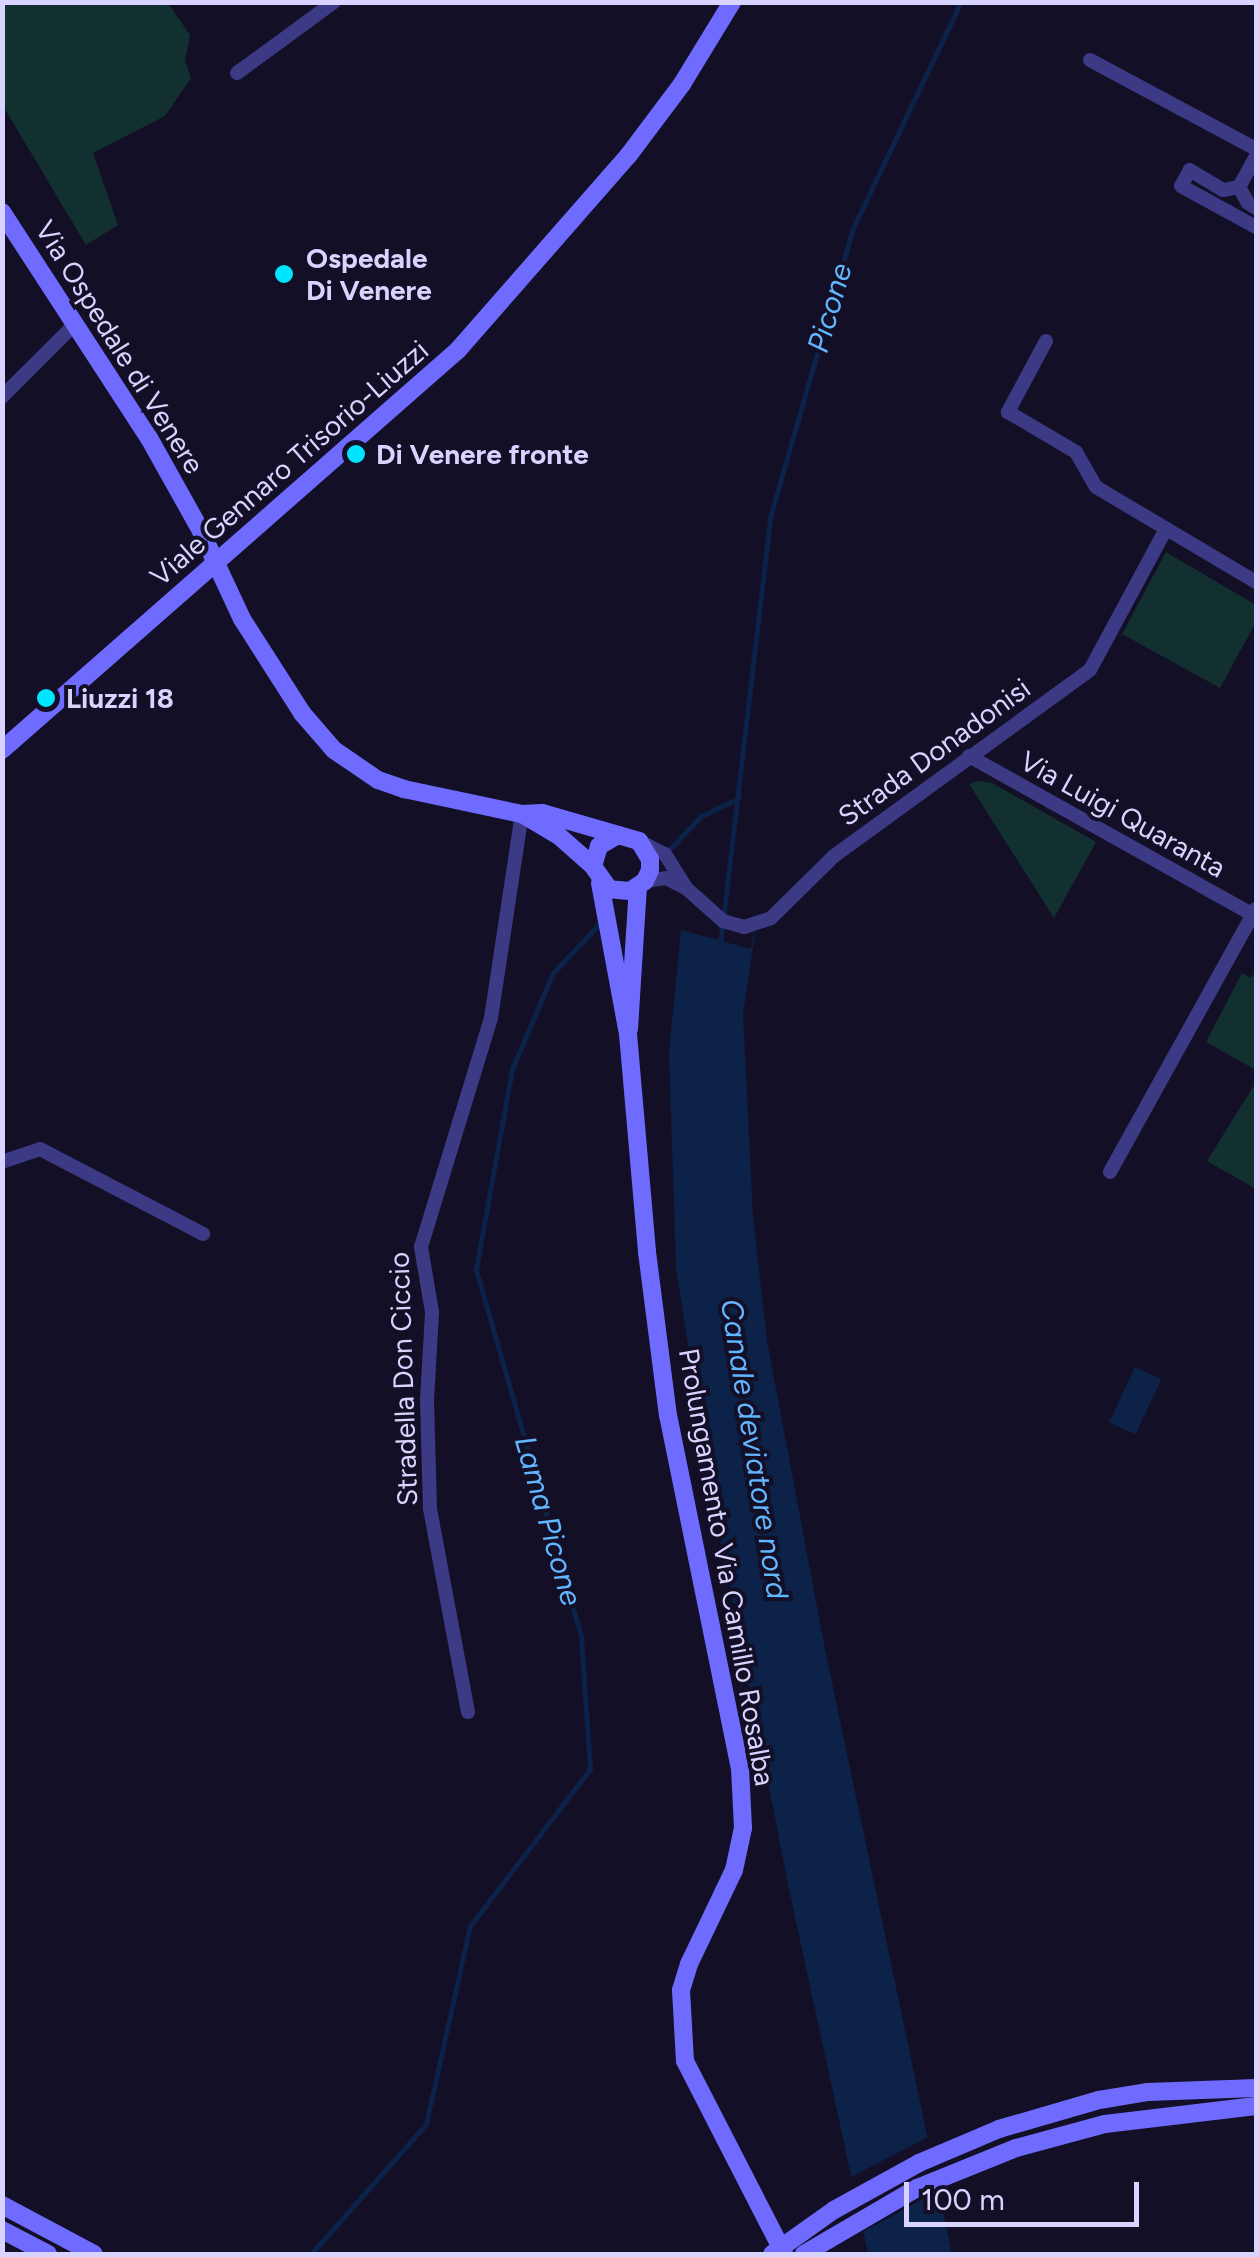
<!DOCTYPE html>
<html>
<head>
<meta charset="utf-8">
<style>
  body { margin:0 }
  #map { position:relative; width:1259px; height:2257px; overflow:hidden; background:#130f26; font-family:Figtree,sans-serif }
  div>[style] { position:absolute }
  .green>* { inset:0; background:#12302f }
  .water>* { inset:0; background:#0c2248; transform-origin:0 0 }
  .pier>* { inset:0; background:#130f26 }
  .stream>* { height:5px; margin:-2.5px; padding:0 2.5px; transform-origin:2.5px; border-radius:2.5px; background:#0c2248 }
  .street>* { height:14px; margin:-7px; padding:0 7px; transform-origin:7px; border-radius:7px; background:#3d3a85 }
  .secondary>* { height:18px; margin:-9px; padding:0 9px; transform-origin:9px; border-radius:9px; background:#6f6bff }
  .secondary-bridge>* { height:18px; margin:-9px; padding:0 9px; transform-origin:9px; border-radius:9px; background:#6f6bff }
  .dots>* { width:28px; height:28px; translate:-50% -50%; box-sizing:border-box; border:5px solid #130f26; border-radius:50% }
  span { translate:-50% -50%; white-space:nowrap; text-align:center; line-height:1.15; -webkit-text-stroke:8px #130f26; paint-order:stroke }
  .poi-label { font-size:28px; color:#d9d4ff; font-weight:700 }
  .left { translate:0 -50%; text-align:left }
  .street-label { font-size:28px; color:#d9d4ff }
  .water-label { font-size:30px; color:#62b6ff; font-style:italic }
  .frame { position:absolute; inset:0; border:5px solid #d9d4ff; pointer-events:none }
  .scale { position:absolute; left:904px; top:2182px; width:235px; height:45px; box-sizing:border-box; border:5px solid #d9d4ff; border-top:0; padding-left:12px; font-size:30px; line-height:35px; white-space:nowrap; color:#d9d4ff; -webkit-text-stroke:8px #130f26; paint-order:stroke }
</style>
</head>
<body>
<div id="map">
  <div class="green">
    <div style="clip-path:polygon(3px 2px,168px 3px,190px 35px,185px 61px,191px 78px,165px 116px,93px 153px,118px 225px,86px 245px,3px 106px)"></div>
    <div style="clip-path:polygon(1166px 552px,1256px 605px,1256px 622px,1220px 688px,1122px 634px)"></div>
    <div style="clip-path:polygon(977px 781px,992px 783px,1096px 842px,1054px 918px,969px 784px)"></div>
    <div style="clip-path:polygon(1256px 970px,1256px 1070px,1206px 1042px,1242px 973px,1251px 978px)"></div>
    <div style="clip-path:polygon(1256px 1082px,1256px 1189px,1207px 1161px)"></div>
  </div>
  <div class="water">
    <div style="clip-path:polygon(760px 899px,743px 1014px,753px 1217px,767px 1341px,825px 1649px,952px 2254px,868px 2254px,789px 1889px,710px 1487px,676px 1268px,669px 1052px,681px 930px,751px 949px)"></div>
    <div style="left:1135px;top:1367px;width:29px;height:61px;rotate:25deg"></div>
  </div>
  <div class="pier">
    <div style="clip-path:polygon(932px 2135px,943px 2188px,859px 2234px,847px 2179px)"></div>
  </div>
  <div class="stream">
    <div style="left:667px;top:852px;width:50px;rotate:-46.6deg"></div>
    <div style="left:701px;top:816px;width:42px;rotate:-25.3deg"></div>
    <div style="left:720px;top:945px;width:434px;rotate:-83.3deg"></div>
    <div style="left:771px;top:514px;width:298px;rotate:-74deg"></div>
    <div style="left:853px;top:228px;width:250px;rotate:-64.5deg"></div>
    <div style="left:311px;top:2254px;width:174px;rotate:-48.5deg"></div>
    <div style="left:426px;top:2124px;width:203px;rotate:-77.5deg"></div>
    <div style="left:470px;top:1926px;width:198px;rotate:-52.6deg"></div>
    <div style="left:590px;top:1769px;width:133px;rotate:-93.9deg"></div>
    <div style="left:581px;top:1636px;width:382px;rotate:-106deg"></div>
    <div style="left:476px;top:1269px;width:203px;rotate:-79.8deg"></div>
    <div style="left:512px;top:1069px;width:104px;rotate:-66.9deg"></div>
    <div style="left:553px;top:973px;width:70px;rotate:-46.7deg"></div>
  </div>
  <div class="street">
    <div style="left:1090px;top:60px;width:188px;rotate:28.2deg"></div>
    <div style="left:237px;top:73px;width:120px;rotate:-36.2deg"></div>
    <div style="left:1239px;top:187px;width:16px;rotate:169deg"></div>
    <div style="left:1223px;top:190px;width:39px;rotate:-149deg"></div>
    <div style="left:1190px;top:170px;width:18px;rotate:119deg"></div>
    <div style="left:1181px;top:186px;width:85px;rotate:28.7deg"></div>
    <div style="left:1239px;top:187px;width:35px;rotate:-61deg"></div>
    <div style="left:1239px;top:187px;width:18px;rotate:61deg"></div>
    <div style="left:1248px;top:203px;width:9px;rotate:32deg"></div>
    <div style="left:1046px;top:341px;width:81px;rotate:118.2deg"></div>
    <div style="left:1008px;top:412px;width:79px;rotate:30.5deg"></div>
    <div style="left:1076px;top:452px;width:40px;rotate:60.3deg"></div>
    <div style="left:1096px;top:487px;width:186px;rotate:30.7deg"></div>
    <div style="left:2px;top:397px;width:103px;rotate:-45deg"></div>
    <div style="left:969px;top:756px;width:325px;rotate:29.2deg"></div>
    <div style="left:639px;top:841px;width:29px;rotate:27deg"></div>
    <div style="left:665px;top:854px;width:40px;rotate:58deg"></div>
    <div style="left:645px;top:881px;width:21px;rotate:-8deg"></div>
    <div style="left:666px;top:878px;width:22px;rotate:27deg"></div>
    <div style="left:686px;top:888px;width:50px;rotate:41.7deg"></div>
    <div style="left:723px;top:921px;width:22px;rotate:16deg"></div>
    <div style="left:744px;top:927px;width:28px;rotate:-18deg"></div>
    <div style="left:771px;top:918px;width:88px;rotate:-44.5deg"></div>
    <div style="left:834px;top:856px;width:316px;rotate:-36deg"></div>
    <div style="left:1090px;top:670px;width:158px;rotate:-61.7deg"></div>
    <div style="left:2px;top:1162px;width:40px;rotate:-18.9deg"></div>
    <div style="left:40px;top:1149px;width:184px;rotate:27.5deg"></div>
    <div style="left:1110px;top:1172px;width:301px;rotate:-61deg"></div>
    <div style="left:468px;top:1712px;width:208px;rotate:-100.6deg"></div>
    <div style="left:430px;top:1508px;width:108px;rotate:-91.6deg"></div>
    <div style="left:427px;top:1400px;width:88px;rotate:-86.7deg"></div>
    <div style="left:432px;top:1312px;width:66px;rotate:-99.6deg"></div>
    <div style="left:421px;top:1247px;width:239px;rotate:-73deg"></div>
    <div style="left:491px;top:1018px;width:206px;rotate:-81.4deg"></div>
  </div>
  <div class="secondary">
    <div style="left:2px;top:212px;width:270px;rotate:57deg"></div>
    <div style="left:149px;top:438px;width:107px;rotate:60.8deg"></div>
    <div style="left:201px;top:531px;width:97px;rotate:65deg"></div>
    <div style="left:242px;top:619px;width:112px;rotate:57.4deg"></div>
    <div style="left:302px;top:713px;width:49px;rotate:49.1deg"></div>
    <div style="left:334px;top:750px;width:53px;rotate:34.3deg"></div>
    <div style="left:378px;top:780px;width:28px;rotate:19deg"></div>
    <div style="left:404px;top:789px;width:121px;rotate:12deg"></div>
    <div style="left:522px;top:814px;width:20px;rotate:-3deg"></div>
    <div style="left:542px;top:813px;width:101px;rotate:16.1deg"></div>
    <div style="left:639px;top:841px;width:21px;rotate:59deg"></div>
    <div style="left:650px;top:859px;width:11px;rotate:90deg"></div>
    <div style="left:650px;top:870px;width:12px;rotate:114deg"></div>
    <div style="left:645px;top:881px;width:18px;rotate:146deg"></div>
    <div style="left:630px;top:891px;width:21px;rotate:-175deg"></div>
    <div style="left:609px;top:889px;width:28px;rotate:-125deg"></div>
    <div style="left:593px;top:866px;width:21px;rotate:-73deg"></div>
    <div style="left:599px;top:846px;width:22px;rotate:-30deg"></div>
    <div style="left:2px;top:750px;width:607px;rotate:-41.26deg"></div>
    <div style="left:458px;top:350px;width:258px;rotate:-48.8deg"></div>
    <div style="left:628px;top:156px;width:90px;rotate:-53.1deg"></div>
    <div style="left:682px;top:84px;width:96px;rotate:-58.6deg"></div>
    <div style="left:522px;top:814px;width:43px;rotate:30.7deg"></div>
    <div style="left:559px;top:836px;width:45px;rotate:41.4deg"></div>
    <div style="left:600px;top:883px;width:154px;rotate:79.5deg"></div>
    <div style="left:628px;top:1034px;width:219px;rotate:85deg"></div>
    <div style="left:647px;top:1252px;width:164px;rotate:82.7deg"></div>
    <div style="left:668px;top:1415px;width:360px;rotate:78.5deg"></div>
    <div style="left:740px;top:1768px;width:60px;rotate:87.1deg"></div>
    <div style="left:743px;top:1828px;width:43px;rotate:102.1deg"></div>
    <div style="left:734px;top:1870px;width:104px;rotate:115.6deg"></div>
    <div style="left:689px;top:1964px;width:27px;rotate:107deg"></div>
    <div style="left:681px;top:1990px;width:71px;rotate:86.8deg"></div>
    <div style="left:685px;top:2061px;width:217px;rotate:62.8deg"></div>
    <div style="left:629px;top:1029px;width:142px;rotate:-86.4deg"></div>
    <div style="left:1099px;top:2100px;width:50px;rotate:-9.3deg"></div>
    <div style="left:1148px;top:2092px;width:108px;rotate:-2.1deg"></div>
    <div style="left:2px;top:2205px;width:104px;rotate:28deg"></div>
    <div style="left:2px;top:2230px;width:52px;rotate:27.6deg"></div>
    <div style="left:804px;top:2254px;width:131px;rotate:-30.3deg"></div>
    <div style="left:917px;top:2188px;width:107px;rotate:-22deg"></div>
    <div style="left:1016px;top:2148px;width:92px;rotate:-15.1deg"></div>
    <div style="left:1105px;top:2124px;width:152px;rotate:-6.8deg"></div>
  </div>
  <div class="secondary-bridge">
    <div style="left:772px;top:2254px;width:76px;rotate:-35.4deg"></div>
    <div style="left:834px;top:2210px;width:97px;rotate:-28.9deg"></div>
    <div style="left:919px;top:2163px;width:87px;rotate:-23deg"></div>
    <div style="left:999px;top:2129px;width:104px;rotate:-16.2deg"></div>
  </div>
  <div class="dots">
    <div style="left:284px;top:274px;background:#00e5ff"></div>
    <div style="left:356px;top:454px;background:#00e5ff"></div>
    <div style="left:46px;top:698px;background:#00e5ff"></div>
  </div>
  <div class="poi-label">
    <span class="left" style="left:306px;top:274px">Ospedale<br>Di Venere</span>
    <span class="left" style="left:376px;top:454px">Di Venere fronte</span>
    <span class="left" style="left:66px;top:698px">Liuzzi 18</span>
  </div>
  <div class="street-label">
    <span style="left:120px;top:347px;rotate:58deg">Via Ospedale di Venere</span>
    <span style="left:289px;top:463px;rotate:-41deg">Viale Gennaro Trisorio-Liuzzi</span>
    <span style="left:934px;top:752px;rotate:-36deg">Strada Donadonisi</span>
    <span style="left:1123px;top:814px;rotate:29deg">Via Luigi Quaranta</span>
    <span style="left:403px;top:1379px;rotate:-92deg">Stradella Don Ciccio</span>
    <span style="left:727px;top:1567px;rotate:80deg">Prolungamento Via Camillo Rosalba</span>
  </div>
  <div class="water-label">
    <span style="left:830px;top:308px;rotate:-74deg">Picone</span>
    <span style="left:754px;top:1449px;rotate:81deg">Canale deviatore nord</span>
    <span style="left:548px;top:1521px;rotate:74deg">Lama Picone</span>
  </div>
  <div class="frame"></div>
  <div class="scale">100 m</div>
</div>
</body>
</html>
